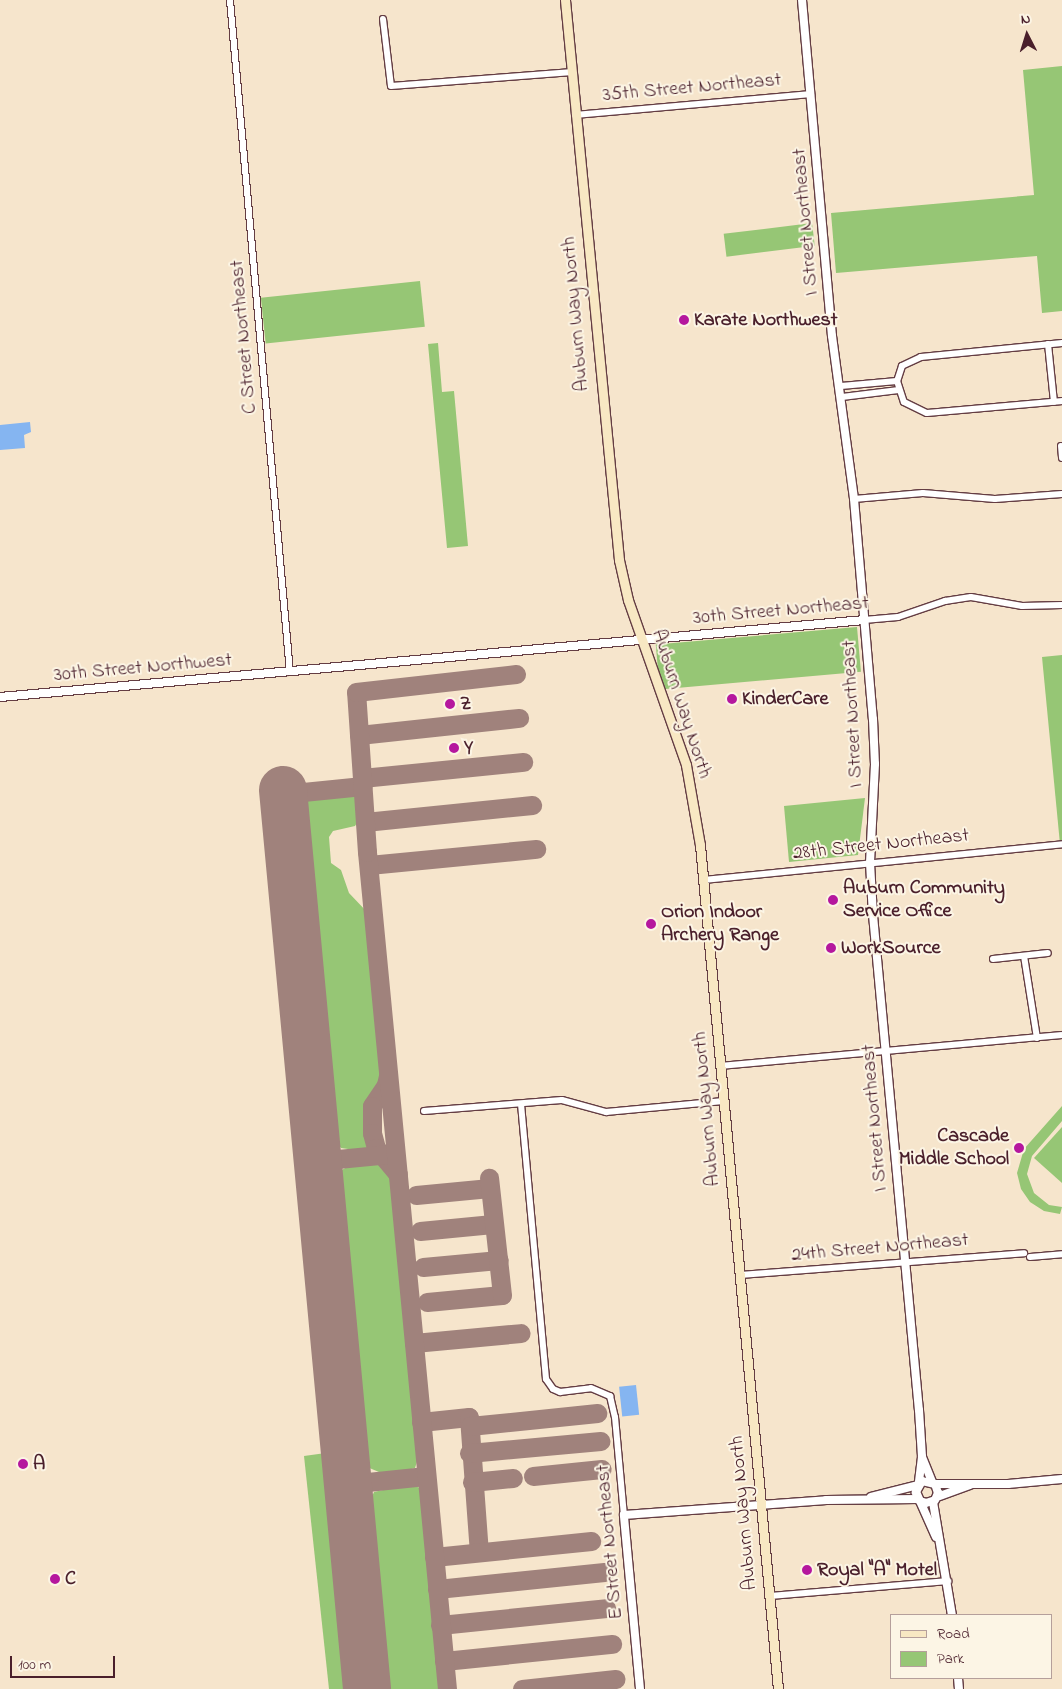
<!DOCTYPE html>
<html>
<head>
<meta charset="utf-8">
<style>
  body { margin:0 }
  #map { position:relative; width:1062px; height:1689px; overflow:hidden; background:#f6e5cc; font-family:"Indie Flower",sans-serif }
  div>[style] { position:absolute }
  .green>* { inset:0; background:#96c675; transform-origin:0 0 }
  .water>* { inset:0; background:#85b5f1; transform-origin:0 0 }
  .taxiway>* { height:19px; margin:-9.5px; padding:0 9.5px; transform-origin:9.5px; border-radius:9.5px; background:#a0827c }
  .runway>* { height:48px; margin:-24px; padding:0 24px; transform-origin:24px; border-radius:24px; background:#a0827c }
  .roads { filter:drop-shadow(1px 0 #643d43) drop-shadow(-1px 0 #643d43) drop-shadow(0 1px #643d43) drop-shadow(0 -1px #643d43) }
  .minor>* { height:6px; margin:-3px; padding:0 3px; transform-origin:3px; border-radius:3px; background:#fff }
  .tertiary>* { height:8px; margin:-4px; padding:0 4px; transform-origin:4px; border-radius:4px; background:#fff }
  .secondary>* { height:9px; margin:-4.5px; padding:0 4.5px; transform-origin:4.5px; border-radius:4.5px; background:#f8e8c3 }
  .dots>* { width:14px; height:14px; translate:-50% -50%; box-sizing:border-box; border:2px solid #fcf5e5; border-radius:50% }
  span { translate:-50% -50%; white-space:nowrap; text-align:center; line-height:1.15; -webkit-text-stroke:4px #fcf5e5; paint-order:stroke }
  .street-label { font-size:20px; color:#4a1f2b }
  .poi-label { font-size:20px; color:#4a1f2b; font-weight:700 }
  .left { translate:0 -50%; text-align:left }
  .right { translate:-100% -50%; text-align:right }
  .legend { position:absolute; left:890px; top:1614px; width:162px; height:65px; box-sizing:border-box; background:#fcf5e5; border:1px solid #b59f9b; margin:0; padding:6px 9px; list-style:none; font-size:15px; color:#4a1f2b }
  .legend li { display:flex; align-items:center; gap:10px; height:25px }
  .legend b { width:25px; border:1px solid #b59f9b }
  .north { position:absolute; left:1002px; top:10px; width:50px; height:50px; -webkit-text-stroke:4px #fcf5e5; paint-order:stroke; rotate:355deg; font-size:14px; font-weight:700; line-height:20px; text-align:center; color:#4a1f2b }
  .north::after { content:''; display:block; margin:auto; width:18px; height:22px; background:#4a1f2b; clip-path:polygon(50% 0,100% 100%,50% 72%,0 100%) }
  .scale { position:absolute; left:10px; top:1656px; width:105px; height:22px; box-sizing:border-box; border:2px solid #4a1f2b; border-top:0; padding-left:6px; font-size:15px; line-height:18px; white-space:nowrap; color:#4a1f2b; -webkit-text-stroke:4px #fcf5e5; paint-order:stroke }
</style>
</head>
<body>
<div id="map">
  <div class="green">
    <div style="clip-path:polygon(1062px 66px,1062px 311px,1042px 313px,1037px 256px,836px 273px,831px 213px,1034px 195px,1023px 70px)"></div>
    <div style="left:812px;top:223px;width:23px;height:89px;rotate:83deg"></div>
    <div style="left:420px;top:281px;width:46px;height:160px;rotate:84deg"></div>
    <div style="clip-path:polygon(438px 343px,442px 392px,454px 391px,468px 546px,447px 548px,428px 344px)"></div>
    <div style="left:857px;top:627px;width:45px;height:202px;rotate:85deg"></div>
    <div style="clip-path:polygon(1062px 655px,1062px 844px,1060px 844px,1042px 657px)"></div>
    <div style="clip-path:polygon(351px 792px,359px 793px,363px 813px,355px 826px,333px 831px,329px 837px,331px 863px,341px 870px,349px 893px,368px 913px,384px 1073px,366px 1107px,369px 1147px,362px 1151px,341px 1148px,330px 1135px,298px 797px)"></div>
    <div style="clip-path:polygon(865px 798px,858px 855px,789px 862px,784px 806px)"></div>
    <div style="clip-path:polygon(1062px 1106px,1062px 1121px,1032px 1156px,1027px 1174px,1034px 1193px,1049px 1205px,1062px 1207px,1060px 1214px,1044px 1211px,1030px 1202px,1021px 1189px,1017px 1173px,1024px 1149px)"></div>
    <div style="clip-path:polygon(1062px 1127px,1062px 1183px,1034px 1158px)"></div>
    <div style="clip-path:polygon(376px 1162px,391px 1171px,416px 1411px,419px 1455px,415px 1468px,400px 1472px,379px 1472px,367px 1467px,359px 1458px,335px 1188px,338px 1172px,349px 1166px)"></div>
    <div style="clip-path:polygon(333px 1452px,339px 1492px,355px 1689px,329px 1689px,304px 1456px)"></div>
    <div style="clip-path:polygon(410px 1484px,420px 1488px,441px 1689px,381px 1689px,365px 1513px,374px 1492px)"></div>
  </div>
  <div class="water">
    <div style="clip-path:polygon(30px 422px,31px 432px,24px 435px,25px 448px,0 450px,0 425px)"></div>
    <div style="left:636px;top:1385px;width:30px;height:17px;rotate:84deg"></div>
  </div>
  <div class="taxiway">
    <div style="left:359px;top:735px;width:161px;rotate:-6.1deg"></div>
    <div style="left:362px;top:778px;width:162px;rotate:-5.7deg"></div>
    <div style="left:283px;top:794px;width:80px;rotate:-5.7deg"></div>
    <div style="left:365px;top:822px;width:168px;rotate:-5.8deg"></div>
    <div style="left:369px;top:865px;width:168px;rotate:-5.5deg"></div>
    <div style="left:388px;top:1076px;width:9px;rotate:103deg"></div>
    <div style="left:386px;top:1085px;width:25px;rotate:124deg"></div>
    <div style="left:372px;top:1106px;width:27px;rotate:90deg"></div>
    <div style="left:372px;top:1133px;width:16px;rotate:75deg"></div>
    <div style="left:376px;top:1148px;width:34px;rotate:50deg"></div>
    <div style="left:317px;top:1161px;width:73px;rotate:-5.5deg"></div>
    <div style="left:416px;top:1195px;width:74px;rotate:-5.4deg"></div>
    <div style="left:420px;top:1231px;width:73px;rotate:-5.5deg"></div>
    <div style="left:423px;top:1267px;width:76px;rotate:-5.3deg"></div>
    <div style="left:427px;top:1302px;width:75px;rotate:-5.3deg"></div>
    <div style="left:502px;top:1295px;width:118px;rotate:-96.3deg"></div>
    <div style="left:414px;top:1343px;width:107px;rotate:-5.3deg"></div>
    <div style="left:421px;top:1422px;width:48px;rotate:-5.9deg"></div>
    <div style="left:469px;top:1417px;width:135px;rotate:85.8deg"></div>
    <div style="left:470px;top:1426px;width:128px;rotate:-5.8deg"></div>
    <div style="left:469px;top:1453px;width:132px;rotate:-5.2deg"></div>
    <div style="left:533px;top:1476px;width:69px;rotate:-5.8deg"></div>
    <div style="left:472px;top:1482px;width:41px;rotate:-5.6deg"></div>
    <div style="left:348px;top:1484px;width:78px;rotate:-5.9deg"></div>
    <div style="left:434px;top:1557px;width:158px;rotate:-5.8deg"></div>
    <div style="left:437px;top:1589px;width:168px;rotate:-5.8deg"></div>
    <div style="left:440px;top:1625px;width:167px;rotate:-5.8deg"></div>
    <div style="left:444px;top:1661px;width:169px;rotate:-5.8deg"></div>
    <div style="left:447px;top:1689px;width:841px;rotate:-95.46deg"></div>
    <div style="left:367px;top:852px;width:160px;rotate:-93.9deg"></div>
    <div style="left:356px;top:692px;width:161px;rotate:-6.4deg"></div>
    <div style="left:522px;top:1689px;width:94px;rotate:-6.1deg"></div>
  </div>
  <div class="runway">
    <div style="left:283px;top:790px;width:903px;rotate:84.66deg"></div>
  </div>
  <div class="roads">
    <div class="minor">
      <div style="left:230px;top:0;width:675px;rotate:84.9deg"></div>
      <div style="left:383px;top:19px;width:67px;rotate:83.2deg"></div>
      <div style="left:391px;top:86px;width:182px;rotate:-4.4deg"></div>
      <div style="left:575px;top:115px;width:237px;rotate:-5.1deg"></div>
      <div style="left:1062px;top:343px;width:142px;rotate:174.3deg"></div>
      <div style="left:921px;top:357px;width:21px;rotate:155deg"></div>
      <div style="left:902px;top:366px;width:16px;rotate:108deg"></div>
      <div style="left:897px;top:381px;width:22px;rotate:72deg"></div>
      <div style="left:904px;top:402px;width:25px;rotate:26deg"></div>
      <div style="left:927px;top:413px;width:136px;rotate:-5.1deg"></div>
      <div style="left:1048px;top:344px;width:58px;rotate:84.1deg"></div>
      <div style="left:841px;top:386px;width:56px;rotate:-5.1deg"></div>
      <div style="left:842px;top:397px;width:57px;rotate:-7deg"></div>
      <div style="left:1061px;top:446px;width:12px;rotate:85deg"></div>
      <div style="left:854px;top:499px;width:69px;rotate:-5deg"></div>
      <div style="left:923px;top:493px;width:72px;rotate:4.8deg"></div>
      <div style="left:995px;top:499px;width:67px;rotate:-4.3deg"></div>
      <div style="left:864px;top:620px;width:34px;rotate:-5deg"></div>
      <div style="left:898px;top:617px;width:50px;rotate:-18.8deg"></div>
      <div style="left:945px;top:601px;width:26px;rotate:-9deg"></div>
      <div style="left:971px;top:597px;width:52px;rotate:10deg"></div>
      <div style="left:1022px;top:606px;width:40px;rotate:-1.4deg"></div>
      <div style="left:704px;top:880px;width:360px;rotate:-5.7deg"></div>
      <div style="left:1024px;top:956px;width:83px;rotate:81deg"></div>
      <div style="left:993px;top:959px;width:55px;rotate:-6.2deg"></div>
      <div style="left:720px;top:1066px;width:343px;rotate:-5.2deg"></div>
      <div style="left:521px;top:1104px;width:276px;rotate:84.8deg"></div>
      <div style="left:546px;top:1379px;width:12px;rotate:55deg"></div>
      <div style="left:553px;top:1389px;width:8px;rotate:23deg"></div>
      <div style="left:560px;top:1392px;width:31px;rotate:-7deg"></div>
      <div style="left:591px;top:1388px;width:21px;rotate:23deg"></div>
      <div style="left:610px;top:1396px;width:22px;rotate:77deg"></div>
      <div style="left:615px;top:1417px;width:98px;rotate:84.8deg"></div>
      <div style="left:424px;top:1111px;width:138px;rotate:-4.6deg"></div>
      <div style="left:562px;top:1100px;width:46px;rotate:15.3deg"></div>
      <div style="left:606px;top:1112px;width:118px;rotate:-5.4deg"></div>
      <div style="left:1030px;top:1257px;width:32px;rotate:-5deg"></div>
      <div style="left:740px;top:1275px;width:285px;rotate:-4.4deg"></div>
      <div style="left:770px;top:1596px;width:179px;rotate:-4.8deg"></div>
    </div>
    <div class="tertiary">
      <div style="left:802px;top:0;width:337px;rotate:84.9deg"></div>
      <div style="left:832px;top:336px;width:164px;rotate:82.3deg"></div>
      <div style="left:854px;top:499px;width:221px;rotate:85.1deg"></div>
      <div style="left:873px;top:719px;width:45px;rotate:87.5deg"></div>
      <div style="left:875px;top:764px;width:99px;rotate:92.9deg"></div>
      <div style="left:870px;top:863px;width:52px;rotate:86.7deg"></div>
      <div style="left:873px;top:915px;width:497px;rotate:84.7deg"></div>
      <div style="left:919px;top:1410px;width:47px;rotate:86.3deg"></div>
      <div style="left:922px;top:1457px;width:26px;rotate:97deg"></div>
      <div style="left:0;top:697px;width:867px;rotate:-5.09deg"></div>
      <div style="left:922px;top:1457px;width:27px;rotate:68deg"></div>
      <div style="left:935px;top:1484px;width:73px"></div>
      <div style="left:1008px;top:1484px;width:54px;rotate:-5.3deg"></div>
      <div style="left:871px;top:1497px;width:49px;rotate:-14.3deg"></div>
      <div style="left:937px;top:1497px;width:35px;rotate:-20deg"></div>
      <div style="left:920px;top:1501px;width:6px;rotate:18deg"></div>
      <div style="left:926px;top:1503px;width:9px;rotate:-18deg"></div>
      <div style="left:935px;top:1500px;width:8px;rotate:-67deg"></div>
      <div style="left:938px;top:1493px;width:9px;rotate:-108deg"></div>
      <div style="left:935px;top:1484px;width:13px;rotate:-167deg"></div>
      <div style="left:922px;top:1481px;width:13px;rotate:119deg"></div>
      <div style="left:916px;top:1492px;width:49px;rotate:66deg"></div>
      <div style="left:933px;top:1502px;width:115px;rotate:80.5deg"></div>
      <div style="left:958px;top:1678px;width:11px;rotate:85deg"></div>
      <div style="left:640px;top:1689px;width:175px;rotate:-95.3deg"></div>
      <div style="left:624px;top:1515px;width:203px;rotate:-4.2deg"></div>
      <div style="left:826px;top:1500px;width:92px;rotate:-0.6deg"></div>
    </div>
    <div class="secondary">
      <div style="left:565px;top:0;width:563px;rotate:84.49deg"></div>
      <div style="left:619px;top:560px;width:41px;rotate:77.3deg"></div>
      <div style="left:628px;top:600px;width:175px;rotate:70.6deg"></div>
      <div style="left:686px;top:765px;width:81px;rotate:80.1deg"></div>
      <div style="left:700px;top:845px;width:848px;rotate:84.72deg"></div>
    </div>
  </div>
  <div class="dots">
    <div style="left:684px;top:320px;background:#b5179e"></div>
    <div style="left:732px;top:699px;background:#b5179e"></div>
    <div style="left:450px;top:704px;background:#b5179e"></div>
    <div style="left:454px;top:748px;background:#b5179e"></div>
    <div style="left:833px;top:900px;background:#b5179e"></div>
    <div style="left:651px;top:924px;background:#b5179e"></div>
    <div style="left:831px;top:948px;background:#b5179e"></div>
    <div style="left:1019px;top:1148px;background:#b5179e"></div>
    <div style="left:23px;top:1464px;background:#b5179e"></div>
    <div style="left:807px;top:1570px;background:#b5179e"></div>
    <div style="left:55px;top:1579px;background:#b5179e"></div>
  </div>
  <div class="street-label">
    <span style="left:692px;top:88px;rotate:-5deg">35th Street Northeast</span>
    <span style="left:806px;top:222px;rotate:-95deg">I Street Northeast</span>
    <span style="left:576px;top:314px;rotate:-95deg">Auburn Way North</span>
    <span style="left:244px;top:337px;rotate:-95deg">C Street Northeast</span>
    <span style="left:781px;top:611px;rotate:-5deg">30th Street Northeast</span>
    <span style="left:143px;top:668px;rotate:-5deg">30th Street Northwest</span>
    <span style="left:681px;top:704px;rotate:72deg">Auburn Way North</span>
    <span style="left:853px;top:714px;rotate:-93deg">I Street Northeast</span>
    <span style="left:881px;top:845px;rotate:-6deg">28th Street Northeast</span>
    <span style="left:707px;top:1109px;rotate:-95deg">Auburn Way North</span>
    <span style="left:875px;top:1118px;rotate:-95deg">I Street Northeast</span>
    <span style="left:880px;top:1248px;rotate:-5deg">24th Street Northeast</span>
    <span style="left:744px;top:1513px;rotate:-95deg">Auburn Way North</span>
    <span style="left:610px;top:1542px;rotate:-95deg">E Street Northeast</span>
  </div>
  <div class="poi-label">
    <span class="left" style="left:694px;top:320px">Karate Northwest</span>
    <span class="left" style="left:742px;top:699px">KinderCare</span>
    <span class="left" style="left:460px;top:704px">Z</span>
    <span class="left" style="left:464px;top:748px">Y</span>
    <span class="left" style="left:843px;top:900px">Auburn Community<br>Service Office</span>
    <span class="left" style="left:661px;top:924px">Orion Indoor<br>Archery Range</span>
    <span class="left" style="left:841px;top:948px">WorkSource</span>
    <span class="right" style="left:1009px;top:1148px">Cascade<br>Middle School</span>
    <span class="left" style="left:33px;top:1464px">A</span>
    <span class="left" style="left:817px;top:1570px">Royal "A" Motel</span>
    <span class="left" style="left:65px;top:1579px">C</span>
  </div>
  <ul class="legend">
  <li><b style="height:6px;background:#f8e8c3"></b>Road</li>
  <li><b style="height:14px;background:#96c675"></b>Park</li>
  </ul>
  <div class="north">N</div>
  <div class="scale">100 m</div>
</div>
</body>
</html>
